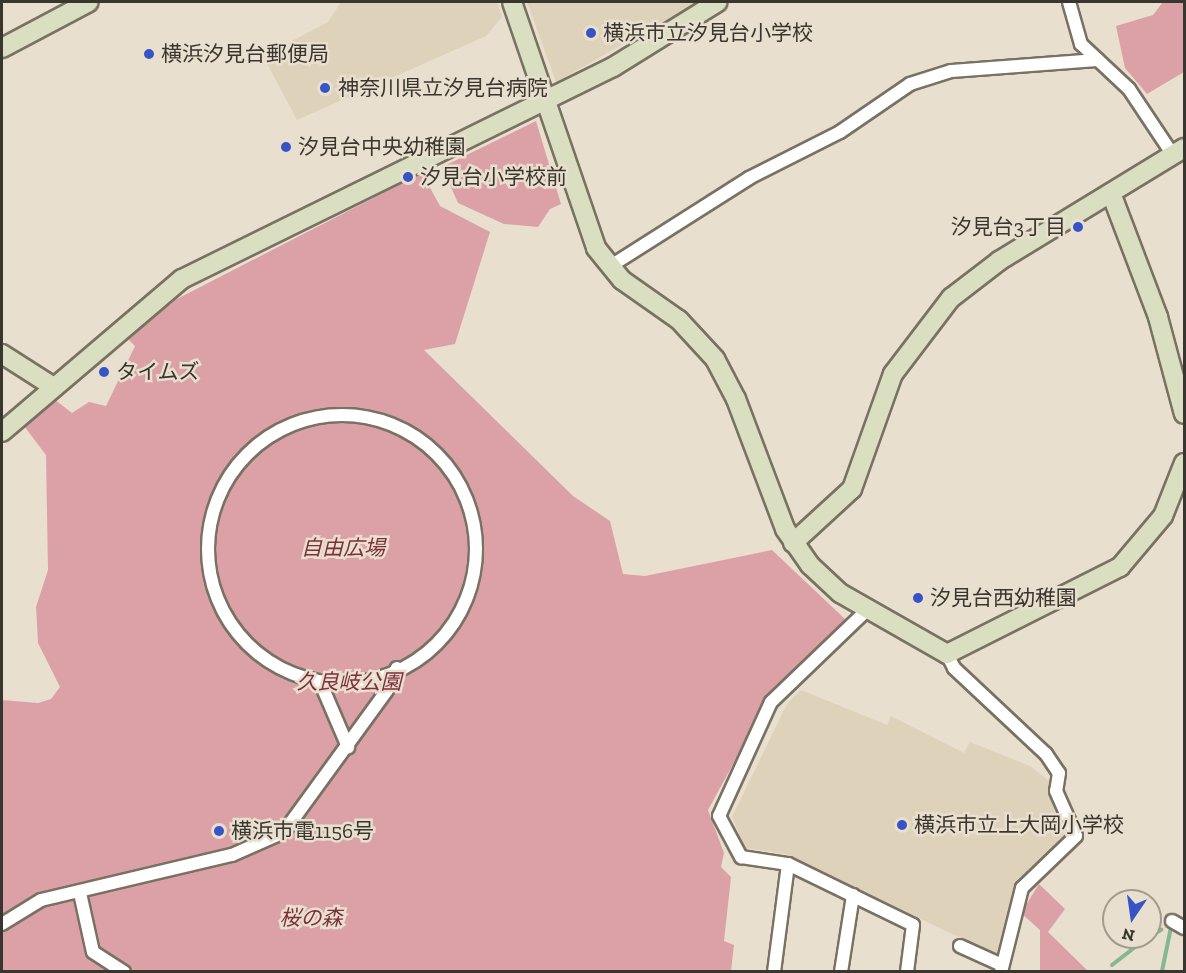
<!DOCTYPE html>
<html>
<head>
<meta charset="utf-8">
<style>
  body { margin:0 }
  #map { position:relative; width:1186px; height:973px; overflow:hidden; background:#e8dfce; font-family:"Zilla Slab","Noto Sans JP",serif }
  div>[style] { position:absolute }
  .built>* { inset:0; background:#dfd2bb }
  .green>* { inset:0; background:#dca1a6 }
  .stream>* { height:4px; margin:-2px; padding:0 2px; transform-origin:2px; border-radius:2px; background:#83b892 }
  .roads { filter:drop-shadow(2px 0 #797162) drop-shadow(-2px 0 #797162) drop-shadow(0 2px #797162) drop-shadow(0 -2px #797162) }
  .street>* { height:12px; margin:-6px; padding:0 6px; transform-origin:6px; border-radius:6px; background:#fff }
  .street>.ring { margin:-6px; padding:0; box-sizing:content-box; background:none; border:12px solid #fff; border-radius:50% }
  .secondary>* { height:18px; margin:-9px; padding:0 9px; transform-origin:9px; border-radius:9px; background:#dadfc1 }
  .dots>* { width:16px; height:16px; translate:-50% -50%; box-sizing:border-box; border:3px solid #e8dfce; border-radius:50% }
  span { translate:-50% -50%; white-space:nowrap; text-align:center; line-height:1.15; -webkit-text-stroke:5px #e8dfce; paint-order:stroke }
  .poi-label { font-size:21px; color:#39362f }
  .left { translate:0 -50%; text-align:left }
  .right { translate:-100% -50%; text-align:right }
  .park-label { font-size:21px; color:#7d2f3c; font-style:italic }
  .frame { position:absolute; inset:0; border:3px solid #39362f; pointer-events:none }
  .north { position:absolute; left:1102px; top:889px; width:60px; height:60px; box-sizing:border-box; background:#e8dfce; border:2px solid #a29b8e; border-radius:50%; rotate:193deg; font-size:16px; font-weight:700; line-height:24px; text-align:center; color:#39362f }
  .north::after { content:''; display:block; margin:auto; width:21px; height:27px; background:#3754c6; clip-path:polygon(50% 0,100% 100%,50% 72%,0 100%) }
</style>
</head>
<body>
<div id="map">
  <div class="built">
    <div style="clip-path:polygon(341px 2px,497px 2px,502px 17px,486px 36px,297px 120px,263px 56px,328px 22px)"></div>
    <div style="clip-path:polygon(527px 2px,698px 2px,556px 82px)"></div>
    <div style="clip-path:polygon(801px 690px,887px 725px,891px 716px,964px 753px,970px 742px,1030px 766px,1053px 784px,1071px 833px,1016px 888px,1001px 952px,994px 954px,786px 854px,745px 848px,732px 817px,787px 704px)"></div>
  </div>
  <div class="green">
    <div style="clip-path:polygon(1163px 2px,1184px 2px,1184px 72px,1147px 94px,1125px 68px,1116px 26px,1153px 15px)"></div>
    <div style="clip-path:polygon(536px 121px,561px 204px,550px 209px,538px 227px,504px 224px,458px 203px,442px 167px)"></div>
    <div style="clip-path:polygon(422px 173px,440px 206px,490px 232px,455px 344px,424px 350px,573px 496px,610px 521px,623px 574px,645px 576px,772px 550px,846px 620px,756px 722px,708px 810px,724px 853px,721px 867px,731px 877px,724px 941px,734px 945px,731px 971px,2px 972px,2px 700px,38px 703px,51px 699px,60px 687px,38px 643px,36px 607px,48px 570px,46px 455px,24px 426px,54px 399px,72px 413px,89px 402px,106px 406px,135px 346px,127px 338px,177px 299px)"></div>
    <div style="clip-path:polygon(1039px 884px,1065px 909px,1048px 932px,1088px 971px,1040px 971px,1040px 930px,1021px 913px)"></div>
  </div>
  <div class="stream">
    <div style="left:1150px;top:936px;width:13px;rotate:-29deg"></div>
    <div style="left:1112px;top:965px;width:46px;rotate:-37.9deg"></div>
    <div style="left:1162px;top:971px;width:45px;rotate:-78.4deg"></div>
  </div>
  <div class="roads">
    <div class="street">
      <div style="left:1069px;top:2px;width:44px;rotate:74.1deg"></div>
      <div style="left:1081px;top:44px;width:66px;rotate:43.2deg"></div>
      <div style="left:1129px;top:89px;width:79px;rotate:56.3deg"></div>
      <div style="left:609px;top:267px;width:166px;rotate:-32.4deg"></div>
      <div style="left:749px;top:178px;width:102px;rotate:-26.8deg"></div>
      <div style="left:840px;top:132px;width:85px;rotate:-34.4deg"></div>
      <div style="left:910px;top:84px;width:43px;rotate:-17.6deg"></div>
      <div style="left:951px;top:71px;width:147px;rotate:-4.3deg"></div>
      <div class="ring" style="left:208px;top:415px;width:256px;height:256px"></div>
      <div style="left:867px;top:610px;width:133px;rotate:136.2deg"></div>
      <div style="left:771px;top:702px;width:125px;rotate:114.5deg"></div>
      <div style="left:719px;top:816px;width:47px;rotate:61.8deg"></div>
      <div style="left:741px;top:857px;width:48px;rotate:8.5deg"></div>
      <div style="left:788px;top:864px;width:139px;rotate:26deg"></div>
      <div style="left:913px;top:925px;width:47px;rotate:97.3deg"></div>
      <div style="left:947px;top:654px;width:16px;rotate:63deg"></div>
      <div style="left:954px;top:668px;width:126px;rotate:43.1deg"></div>
      <div style="left:1046px;top:754px;width:23px;rotate:56deg"></div>
      <div style="left:1059px;top:773px;width:18px;rotate:99deg"></div>
      <div style="left:1056px;top:791px;width:49px;rotate:66deg"></div>
      <div style="left:1076px;top:836px;width:75px;rotate:136.1deg"></div>
      <div style="left:1022px;top:888px;width:87px;rotate:104deg"></div>
      <div style="left:321px;top:684px;width:69px;rotate:66.8deg"></div>
      <div style="left:80px;top:893px;width:60px;rotate:77.6deg"></div>
      <div style="left:93px;top:952px;width:37px;rotate:33deg"></div>
      <div style="left:1172px;top:921px;width:14px;rotate:30deg"></div>
      <div style="left:2px;top:924px;width:46px;rotate:-31.6deg"></div>
      <div style="left:41px;top:900px;width:196px;rotate:-13.3deg"></div>
      <div style="left:232px;top:855px;width:57px;rotate:-23.9deg"></div>
      <div style="left:284px;top:832px;width:175px;rotate:-54deg"></div>
      <div style="left:387px;top:690px;width:24px;rotate:-66deg"></div>
      <div style="left:960px;top:946px;width:46px;rotate:24.3deg"></div>
      <div style="left:774px;top:972px;width:109px;rotate:-82.6deg"></div>
      <div style="left:841px;top:972px;width:78px;rotate:-81.1deg"></div>
    </div>
    <div class="secondary">
      <div style="left:512px;top:2px;width:260px;rotate:71.1deg"></div>
      <div style="left:596px;top:248px;width:41px;rotate:50.9deg"></div>
      <div style="left:622px;top:280px;width:70px;rotate:35.1deg"></div>
      <div style="left:679px;top:320px;width:53px;rotate:47.3deg"></div>
      <div style="left:715px;top:359px;width:45px;rotate:62.3deg"></div>
      <div style="left:736px;top:399px;width:139px;rotate:69.3deg"></div>
      <div style="left:785px;top:529px;width:44px;rotate:55.2deg"></div>
      <div style="left:810px;top:565px;width:41px;rotate:43deg"></div>
      <div style="left:840px;top:593px;width:123px;rotate:29.7deg"></div>
      <div style="left:947px;top:654px;width:194px;rotate:-26.7deg"></div>
      <div style="left:1120px;top:567px;width:67px;rotate:-49.9deg"></div>
      <div style="left:1163px;top:516px;width:57px;rotate:-68.4deg"></div>
      <div style="left:2px;top:48px;width:98px;rotate:-27.9deg"></div>
      <div style="left:1111px;top:193px;width:133px;rotate:69.2deg"></div>
      <div style="left:1158px;top:317px;width:100px;rotate:75deg"></div>
      <div style="left:2px;top:354px;width:59px;rotate:32.6deg"></div>
      <div style="left:2px;top:432px;width:236px;rotate:-40.4deg"></div>
      <div style="left:182px;top:279px;width:480px;rotate:-26.2deg"></div>
      <div style="left:613px;top:67px;width:123px;rotate:-31.8deg"></div>
      <div style="left:793px;top:543px;width:80px;rotate:-42.5deg"></div>
      <div style="left:852px;top:489px;width:122px;rotate:-70.4deg"></div>
      <div style="left:893px;top:374px;width:96px;rotate:-52.7deg"></div>
      <div style="left:951px;top:298px;width:61px;rotate:-37.6deg"></div>
      <div style="left:999px;top:261px;width:217px;rotate:-31.4deg"></div>
    </div>
  </div>
  <div class="dots">
    <div style="left:591px;top:33px;background:#3754c6"></div>
    <div style="left:149px;top:54px;background:#3754c6"></div>
    <div style="left:325px;top:88px;background:#3754c6"></div>
    <div style="left:286px;top:147px;background:#3754c6"></div>
    <div style="left:408px;top:177px;background:#3754c6"></div>
    <div style="left:1078px;top:227px;background:#3754c6"></div>
    <div style="left:104px;top:372px;background:#3754c6"></div>
    <div style="left:918px;top:598px;background:#3754c6"></div>
    <div style="left:902px;top:825px;background:#3754c6"></div>
    <div style="left:219px;top:831px;background:#3754c6"></div>
  </div>
  <div class="poi-label">
    <span class="left" style="left:603px;top:33px">横浜市立汐見台小学校</span>
    <span class="left" style="left:161px;top:54px">横浜汐見台郵便局</span>
    <span class="left" style="left:338px;top:88px">神奈川県立汐見台病院</span>
    <span class="left" style="left:298px;top:147px">汐見台中央幼稚園</span>
    <span class="left" style="left:420px;top:177px">汐見台小学校前</span>
    <span class="right" style="left:1066px;top:227px">汐見台3丁目</span>
    <span class="left" style="left:116px;top:372px">タイムズ</span>
    <span class="left" style="left:930px;top:598px">汐見台西幼稚園</span>
    <span class="left" style="left:914px;top:825px">横浜市立上大岡小学校</span>
    <span class="left" style="left:231px;top:831px">横浜市電1156号</span>
  </div>
  <div class="park-label">
    <span style="left:343px;top:548px">自由広場</span>
    <span style="left:349px;top:682px">久良岐公園</span>
    <span style="left:311px;top:918px">桜の森</span>
  </div>
  <div class="frame"></div>
  <div class="north">N</div>
</div>
</body>
</html>
